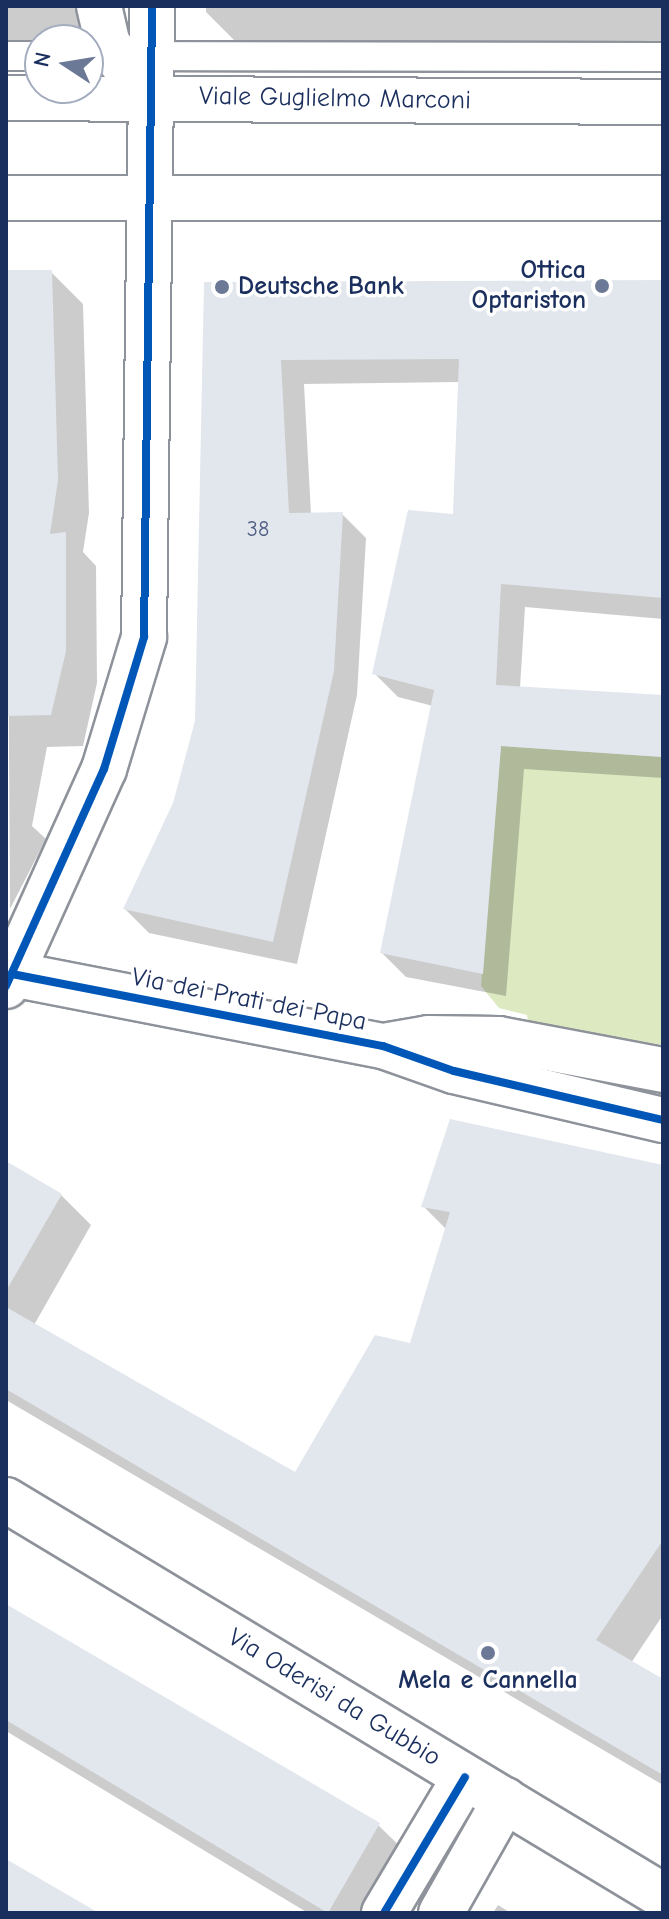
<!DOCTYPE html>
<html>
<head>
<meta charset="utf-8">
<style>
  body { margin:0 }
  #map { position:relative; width:669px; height:1919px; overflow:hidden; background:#fff; font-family:"Comic Neue",sans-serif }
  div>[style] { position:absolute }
  .green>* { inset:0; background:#dce9c1 }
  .shadow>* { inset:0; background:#0003 }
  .building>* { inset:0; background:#e2e7ee }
  .roads { filter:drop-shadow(2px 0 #8e929a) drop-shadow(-2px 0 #8e929a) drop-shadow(0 2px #8e929a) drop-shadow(0 -2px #8e929a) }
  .lane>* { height:28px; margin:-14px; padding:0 14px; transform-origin:14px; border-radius:14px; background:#fff }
  .street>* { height:44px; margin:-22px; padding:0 22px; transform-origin:22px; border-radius:22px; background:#fff }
  .secondary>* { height:44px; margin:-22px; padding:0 22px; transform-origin:22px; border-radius:22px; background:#fff }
  .cycleway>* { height:8px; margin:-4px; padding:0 4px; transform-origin:4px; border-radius:4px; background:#0057b8 }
  .dots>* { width:22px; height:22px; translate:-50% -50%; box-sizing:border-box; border:4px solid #fff; border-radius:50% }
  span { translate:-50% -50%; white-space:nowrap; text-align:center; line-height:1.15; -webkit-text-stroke:7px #fff; paint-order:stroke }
  .number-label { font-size:22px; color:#4e5e83 }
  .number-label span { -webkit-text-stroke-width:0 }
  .street-label { font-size:26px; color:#1b2f5e }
  .poi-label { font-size:26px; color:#1b2f5e; font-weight:700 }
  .right { translate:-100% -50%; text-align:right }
  .left { translate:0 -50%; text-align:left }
  .frame { position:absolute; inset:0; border:8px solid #1b2f5e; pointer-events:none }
  .north { position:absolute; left:24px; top:24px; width:80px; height:80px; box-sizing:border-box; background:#fff; border:2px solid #a4acbf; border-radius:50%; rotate:282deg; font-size:22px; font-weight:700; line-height:32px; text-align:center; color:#1b2f5e }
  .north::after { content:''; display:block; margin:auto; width:28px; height:36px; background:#6b7896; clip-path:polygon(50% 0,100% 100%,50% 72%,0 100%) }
</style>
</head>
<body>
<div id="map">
  <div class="green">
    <div style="clip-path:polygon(501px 746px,663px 757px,663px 1045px,528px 1022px,527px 1015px,499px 1008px,481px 986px)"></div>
  </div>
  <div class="shadow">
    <div style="clip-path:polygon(6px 6px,91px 6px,88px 40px,40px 40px,40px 55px,6px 54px)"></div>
    <div style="clip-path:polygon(206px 6px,663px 6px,663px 45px,238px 44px,206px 12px)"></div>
    <div style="clip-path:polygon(6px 272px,51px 272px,83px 304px,89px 513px,83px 552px,96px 566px,97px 683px,83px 746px,47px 747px,32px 826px,46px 839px,10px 909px)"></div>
    <div style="clip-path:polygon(663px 282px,663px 619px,525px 607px,520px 688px,663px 697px,663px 778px,524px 769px,506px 996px,406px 977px,382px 953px,433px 706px,398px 697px,374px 673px,455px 516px,460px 382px,304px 384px,311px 514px,342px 514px,366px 538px,357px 695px,297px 964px,149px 933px,125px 909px,175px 803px,197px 722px,206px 284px)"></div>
    <div style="clip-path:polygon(6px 1164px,61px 1195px,91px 1225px,34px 1325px,295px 1475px,412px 1345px,447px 1230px,423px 1206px,663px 1167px,663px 1615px,631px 1663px,663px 1681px,663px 1785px,6px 1400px)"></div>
    <div style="clip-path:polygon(6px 1607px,378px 1825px,411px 1857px,380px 1913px,308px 1913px,6px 1731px)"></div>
    <div style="clip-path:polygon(498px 1905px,511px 1913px,493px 1913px)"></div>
  </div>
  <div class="building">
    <div style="clip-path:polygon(6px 270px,52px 270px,58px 480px,50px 534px,66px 532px,66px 651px,51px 715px,6px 716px)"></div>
    <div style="clip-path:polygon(663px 280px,663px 598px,501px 584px,496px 685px,663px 695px,663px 757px,501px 746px,483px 974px,380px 953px,434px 690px,372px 674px,408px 510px,453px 514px,459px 359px,281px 360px,289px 513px,343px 512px,334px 671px,273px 942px,123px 909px,173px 803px,195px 721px,204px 282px)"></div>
    <div style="clip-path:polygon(450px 1119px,663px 1165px,663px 1540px,596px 1640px,663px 1679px,663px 1775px,6px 1389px,6px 1307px,295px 1472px,375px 1335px,410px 1343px,450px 1212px,421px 1207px)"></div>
    <div style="clip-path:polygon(6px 1161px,62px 1194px,6px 1291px)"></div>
    <div style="clip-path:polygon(6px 1604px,380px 1823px,328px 1913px,6px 1720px)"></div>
    <div style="clip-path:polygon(6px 1859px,99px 1913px,6px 1913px)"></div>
  </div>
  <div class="roads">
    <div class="lane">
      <div style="left:6px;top:56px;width:34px"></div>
      <div style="left:88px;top:56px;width:575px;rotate:0.1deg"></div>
    </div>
    <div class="street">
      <div style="left:99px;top:6px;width:39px;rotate:77deg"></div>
      <div style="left:108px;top:44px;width:66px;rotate:53.7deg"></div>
      <div style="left:12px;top:974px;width:378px;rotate:11deg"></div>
      <div style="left:383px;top:1046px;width:75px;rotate:19.4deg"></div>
      <div style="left:454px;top:1071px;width:215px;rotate:13.2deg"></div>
      <div style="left:6px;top:986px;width:238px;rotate:-65.7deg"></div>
      <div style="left:104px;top:769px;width:138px;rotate:-73.1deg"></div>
      <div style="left:144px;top:637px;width:631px;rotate:-89.27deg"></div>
      <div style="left:389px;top:1045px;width:40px;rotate:-10deg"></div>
      <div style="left:428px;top:1038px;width:71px;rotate:0.8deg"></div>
      <div style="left:499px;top:1039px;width:167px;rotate:10.7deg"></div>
      <div style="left:384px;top:1913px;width:158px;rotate:-59.2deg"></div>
    </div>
    <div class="secondary">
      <div style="left:6px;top:98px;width:657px;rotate:0.35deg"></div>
      <div style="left:6px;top:198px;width:657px"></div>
      <div style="left:6px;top:1500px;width:767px;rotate:31.08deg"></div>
      <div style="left:441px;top:1913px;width:130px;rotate:-60.5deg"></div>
    </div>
  </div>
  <div class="cycleway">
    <div style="left:12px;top:974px;width:378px;rotate:11deg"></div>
    <div style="left:383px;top:1046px;width:75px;rotate:19.4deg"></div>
    <div style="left:454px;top:1071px;width:215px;rotate:13.2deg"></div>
    <div style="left:6px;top:986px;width:238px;rotate:-65.7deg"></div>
    <div style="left:104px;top:769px;width:138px;rotate:-73.1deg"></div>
    <div style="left:144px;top:637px;width:631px;rotate:-89.27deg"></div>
    <div style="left:384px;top:1913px;width:158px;rotate:-59.2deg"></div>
  </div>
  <div class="dots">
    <div style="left:602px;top:286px;background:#6b7896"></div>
    <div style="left:222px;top:287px;background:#6b7896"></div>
    <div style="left:488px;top:1653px;background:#6b7896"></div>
  </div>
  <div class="number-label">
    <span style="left:258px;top:530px">38</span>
  </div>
  <div class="street-label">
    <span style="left:335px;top:99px;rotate:1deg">Viale Guglielmo Marconi</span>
    <span style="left:249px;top:1000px;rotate:11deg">Via dei Prati dei Papa</span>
    <span style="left:334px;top:1698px;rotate:31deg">Via Oderisi da Gubbio</span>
  </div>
  <div class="poi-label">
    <span class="right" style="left:586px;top:286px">Ottica<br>Optariston</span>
    <span class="left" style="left:238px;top:287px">Deutsche Bank</span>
    <span style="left:488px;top:1681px">Mela e Cannella</span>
  </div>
  <div class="frame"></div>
  <div class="north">N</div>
</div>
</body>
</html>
